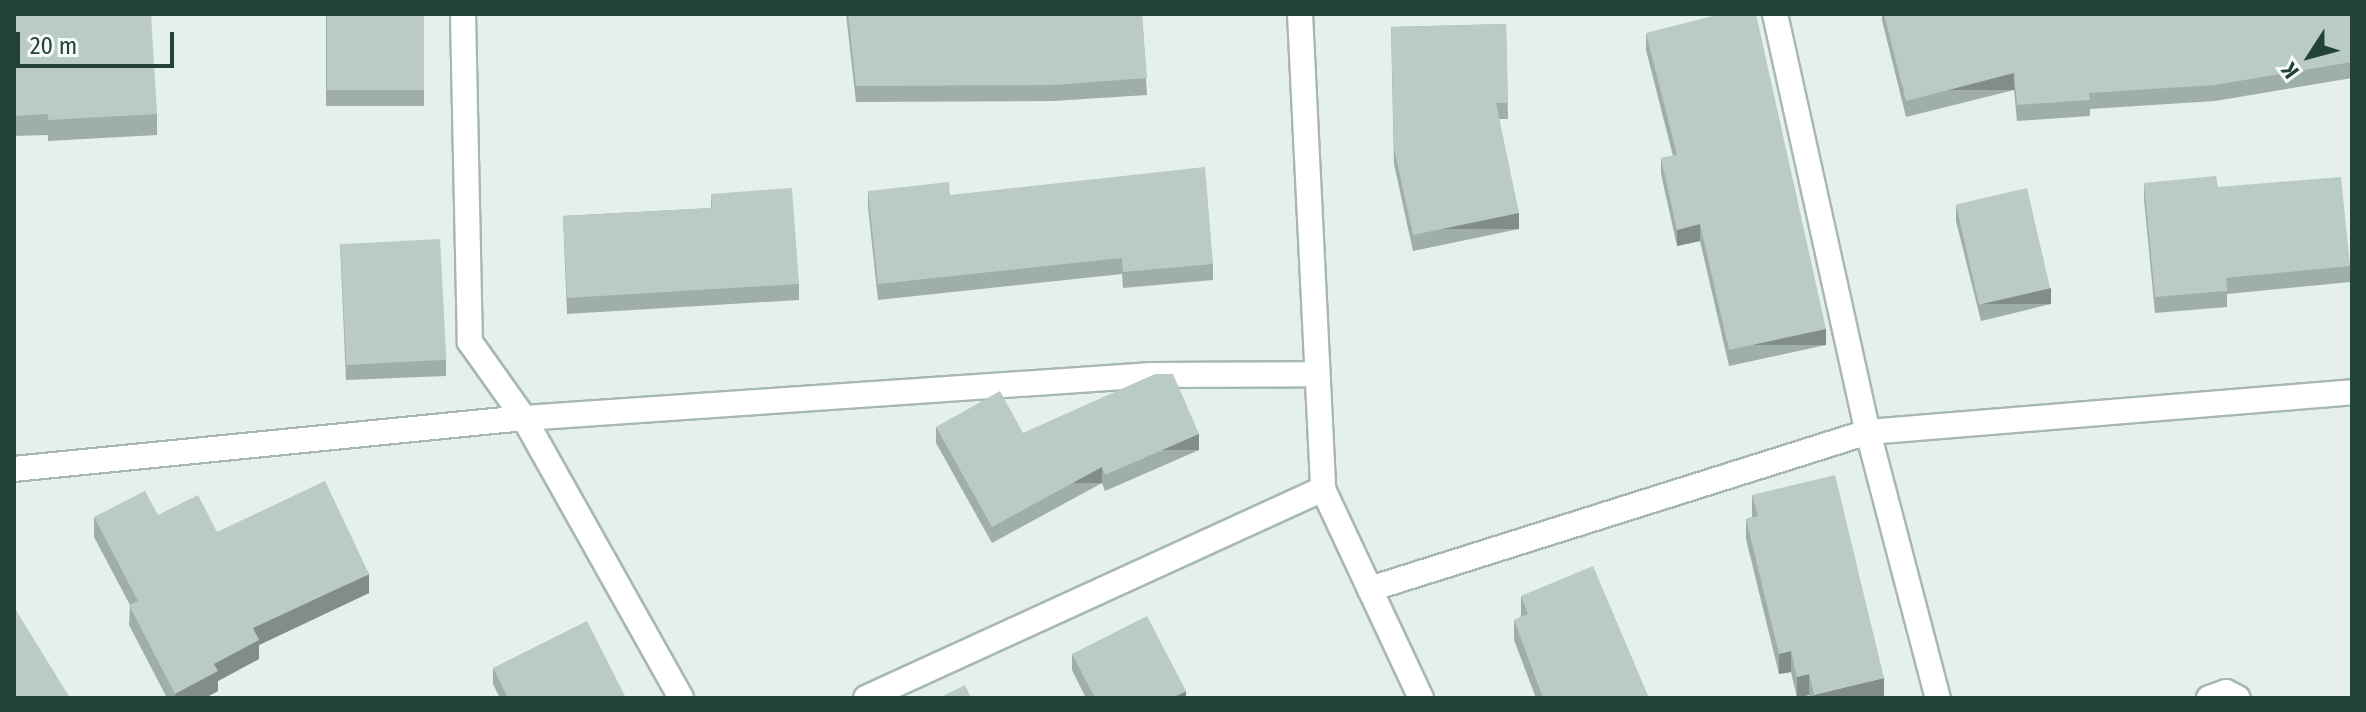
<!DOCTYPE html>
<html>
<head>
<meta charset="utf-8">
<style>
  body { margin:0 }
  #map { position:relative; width:2366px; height:712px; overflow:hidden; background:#e5efeb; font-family:"Fira Sans Condensed",sans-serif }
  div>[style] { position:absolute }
  .roads { filter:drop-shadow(2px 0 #a7b8b2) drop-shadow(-2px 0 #a7b8b2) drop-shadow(0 2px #a7b8b2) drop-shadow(0 -2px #a7b8b2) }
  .street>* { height:24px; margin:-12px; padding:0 12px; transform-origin:12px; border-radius:12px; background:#fff }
  .wall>* { inset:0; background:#a0aea9; transform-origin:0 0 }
  .shaded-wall>* { inset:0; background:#828d89; transform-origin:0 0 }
  .building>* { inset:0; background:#bacac4; transform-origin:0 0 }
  span { translate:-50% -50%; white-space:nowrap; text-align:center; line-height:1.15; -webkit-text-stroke:7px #f6fbf8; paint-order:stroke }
  .frame { position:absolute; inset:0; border:16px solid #23423a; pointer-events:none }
  .north { position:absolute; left:2270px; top:16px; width:80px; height:80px; -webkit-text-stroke:6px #f6fbf8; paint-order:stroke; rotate:234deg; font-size:22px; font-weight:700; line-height:32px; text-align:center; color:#23423a }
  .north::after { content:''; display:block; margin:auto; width:28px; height:36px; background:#23423a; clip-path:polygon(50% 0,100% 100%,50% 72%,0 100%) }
  .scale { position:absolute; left:16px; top:32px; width:158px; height:36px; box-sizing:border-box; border:4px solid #23423a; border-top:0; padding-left:10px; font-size:24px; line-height:28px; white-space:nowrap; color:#23423a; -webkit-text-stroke:6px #f6fbf8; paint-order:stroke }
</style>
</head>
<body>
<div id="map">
  <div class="roads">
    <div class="street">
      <div style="left:463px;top:14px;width:328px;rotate:88.8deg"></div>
      <div style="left:470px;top:342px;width:93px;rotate:54.6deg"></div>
      <div style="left:524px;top:418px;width:321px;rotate:60.7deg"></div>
      <div style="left:1300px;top:14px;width:476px;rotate:87.2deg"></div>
      <div style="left:1323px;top:489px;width:231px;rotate:64.9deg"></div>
      <div style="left:1775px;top:14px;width:428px;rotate:77.5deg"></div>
      <div style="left:1868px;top:432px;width:275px;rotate:75.3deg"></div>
      <div style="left:14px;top:469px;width:513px;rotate:-5.71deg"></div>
      <div style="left:524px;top:418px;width:629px;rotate:-3.92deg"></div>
      <div style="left:1152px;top:375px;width:164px;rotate:-0.3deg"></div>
      <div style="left:1370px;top:589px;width:522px;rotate:-17.5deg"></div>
      <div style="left:1868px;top:432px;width:486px;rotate:-4.7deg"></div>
      <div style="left:866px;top:698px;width:503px;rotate:-24.58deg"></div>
      <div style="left:2209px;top:698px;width:18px;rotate:-19deg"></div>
      <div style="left:2226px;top:692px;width:13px;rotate:27deg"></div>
    </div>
  </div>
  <div class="wall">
    <div style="clip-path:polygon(14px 14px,157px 114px,157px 135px,48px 141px,48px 135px,14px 136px)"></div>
    <div style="left:326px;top:14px;width:98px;height:92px"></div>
    <div style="clip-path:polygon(846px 14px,1142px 14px,1147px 95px,1053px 101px,856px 102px)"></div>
    <div style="clip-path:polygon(1882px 14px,2352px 14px,2352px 78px,2215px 101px,2090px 109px,2090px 116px,2017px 121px,2014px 90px,1906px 117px,1882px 20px)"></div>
    <div style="clip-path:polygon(1506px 24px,1508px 119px,1499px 119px,1519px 229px,1413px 251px,1394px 164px,1391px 27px)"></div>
    <div style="clip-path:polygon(1646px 33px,1826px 345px,1729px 366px,1700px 241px,1677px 246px,1661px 174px,1661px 158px,1673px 156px,1646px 50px)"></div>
    <div style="clip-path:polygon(2144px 183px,2218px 187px,2350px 266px,2350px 282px,2227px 294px,2227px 307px,2155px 313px,2144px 199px)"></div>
    <div style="clip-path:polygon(868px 191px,950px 195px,1213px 264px,1213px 280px,1123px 288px,1122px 274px,878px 300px,868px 207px)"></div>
    <div style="clip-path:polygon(711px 194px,799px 284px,799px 300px,567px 314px,563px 216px,711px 208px)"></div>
    <div style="clip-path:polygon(1956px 205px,2051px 304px,1981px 321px,1956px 221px)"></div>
    <div style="clip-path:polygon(340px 243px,446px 360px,446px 376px,346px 380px)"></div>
    <div style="clip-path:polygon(936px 427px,1023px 433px,1199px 450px,1105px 491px,1102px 483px,992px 543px,936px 443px)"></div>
    <div style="clip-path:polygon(1752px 495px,1884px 698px,1810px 698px,1809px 695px,1797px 698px,1791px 672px,1779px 674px,1746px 539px,1746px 519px,1752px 517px)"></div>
    <div style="clip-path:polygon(158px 515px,217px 532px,369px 593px,259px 645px,259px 659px,218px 681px,218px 691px,205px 698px,167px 698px,129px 625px,130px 605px,94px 537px,94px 517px)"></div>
    <div style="clip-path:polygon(1521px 596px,1649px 698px,1536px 698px,1514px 640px,1514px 620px,1521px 617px)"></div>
    <div style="clip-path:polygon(1072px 654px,1186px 698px,1086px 698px,1072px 670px)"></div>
    <div style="clip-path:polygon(493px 668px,626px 698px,500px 698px,493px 684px)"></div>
  </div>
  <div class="shaded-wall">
    <div style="left:2014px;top:73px;width:17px;height:112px;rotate:90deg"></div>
    <div style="left:1519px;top:213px;width:16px;height:108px;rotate:90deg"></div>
    <div style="clip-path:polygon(1700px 224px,1700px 241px,1677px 246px,1677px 230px)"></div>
    <div style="left:2051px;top:288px;width:16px;height:72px;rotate:90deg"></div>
    <div style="left:1826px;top:329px;width:16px;height:99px;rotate:90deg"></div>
    <div style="left:1199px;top:434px;width:16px;height:103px;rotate:90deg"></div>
    <div style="left:1102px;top:467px;width:16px;height:125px;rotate:90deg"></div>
    <div style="clip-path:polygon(369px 574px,369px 593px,259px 645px,259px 659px,218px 681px,218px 691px,205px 698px,175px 698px,175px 694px,214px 664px,253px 628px)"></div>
    <div style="clip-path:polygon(1791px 651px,1791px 672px,1779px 674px,1779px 654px)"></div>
    <div style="clip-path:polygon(1809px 674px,1809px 695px,1797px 698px,1797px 677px)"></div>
    <div style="clip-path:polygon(1884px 678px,1884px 698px,1814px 698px,1814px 695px)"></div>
    <div style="clip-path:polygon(1186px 691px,1186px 698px,1172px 698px)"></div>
  </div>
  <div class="building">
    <div style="clip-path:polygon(14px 14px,151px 14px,157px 114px,48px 120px,48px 114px,14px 116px)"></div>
    <div style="left:327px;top:14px;width:97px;height:76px"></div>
    <div style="clip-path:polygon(848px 14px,1142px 14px,1147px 78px,1053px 85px,856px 86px)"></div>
    <div style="clip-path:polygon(1721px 14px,1756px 14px,1826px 329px,1729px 350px,1700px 224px,1677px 230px,1661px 158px,1677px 155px,1646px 33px)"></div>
    <div style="clip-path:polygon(1884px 14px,2352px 14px,2352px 62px,2215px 85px,2089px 93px,2090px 100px,2017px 105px,2014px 73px,1906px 101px)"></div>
    <div style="clip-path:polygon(1506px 24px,1508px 103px,1496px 103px,1519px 213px,1413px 235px,1394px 148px,1391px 27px)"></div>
    <div style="clip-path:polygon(1205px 167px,1213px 264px,1123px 272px,1122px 258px,878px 284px,868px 191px,949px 182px,950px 195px)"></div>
    <div style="clip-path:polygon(2216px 176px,2218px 187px,2341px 177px,2350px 266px,2226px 278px,2227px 291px,2155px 297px,2144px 183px)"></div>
    <div style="clip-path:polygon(792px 188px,799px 284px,567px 298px,563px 216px,712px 208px,711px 194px)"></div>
    <div style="left:2027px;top:188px;width:103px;height:73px;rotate:77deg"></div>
    <div style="left:440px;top:239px;width:121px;height:100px;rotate:87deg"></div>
    <div style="clip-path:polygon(1155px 374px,1173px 374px,1199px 434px,1105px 475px,1102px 467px,992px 527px,936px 427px,1000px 391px,1023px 433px)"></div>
    <div style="clip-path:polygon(1835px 475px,1884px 678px,1814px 695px,1809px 674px,1797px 677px,1791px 651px,1779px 654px,1746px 519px,1758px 516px,1752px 495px)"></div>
    <div style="clip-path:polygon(325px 481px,369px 574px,253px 628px,259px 640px,214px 664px,218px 671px,175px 694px,129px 605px,138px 601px,94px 517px,145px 491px,158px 515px,198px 495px,217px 532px)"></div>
    <div style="clip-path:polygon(1593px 566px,1649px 698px,1543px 698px,1514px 620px,1528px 614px,1521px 596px)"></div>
    <div style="clip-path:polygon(14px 607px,70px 698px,14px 698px)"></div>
    <div style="clip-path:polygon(1147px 616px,1186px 691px,1172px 698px,1095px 698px,1072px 654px)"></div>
    <div style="clip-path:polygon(587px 621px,626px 698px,508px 698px,493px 668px)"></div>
    <div style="clip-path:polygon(965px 685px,971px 698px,939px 698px)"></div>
  </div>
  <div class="frame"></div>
  <div class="north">K</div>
  <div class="scale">20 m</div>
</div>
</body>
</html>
